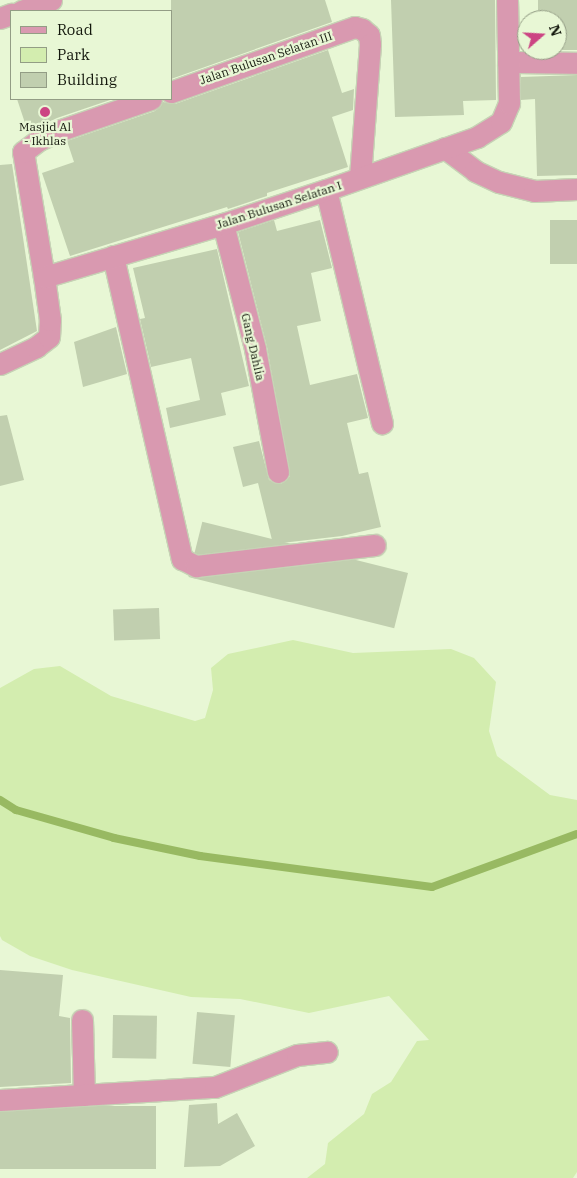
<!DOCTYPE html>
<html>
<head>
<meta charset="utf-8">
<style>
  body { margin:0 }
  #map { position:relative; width:577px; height:1178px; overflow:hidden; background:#e8f7d5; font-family:"IBM Plex Serif",serif }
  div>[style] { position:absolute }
  .green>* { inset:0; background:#d3edaf }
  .stream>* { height:8px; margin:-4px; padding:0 4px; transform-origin:4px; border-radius:4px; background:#98b962 }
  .building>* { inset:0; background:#c1cfaf; transform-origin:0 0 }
  .roads { filter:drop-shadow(1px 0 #c6d3b5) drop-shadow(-1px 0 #c6d3b5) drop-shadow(0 1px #c6d3b5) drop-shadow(0 -1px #c6d3b5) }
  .minor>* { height:21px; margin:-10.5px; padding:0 10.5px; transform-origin:10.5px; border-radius:10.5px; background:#d999b0 }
  .dots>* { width:14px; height:14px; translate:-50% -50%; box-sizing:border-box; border:2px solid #e8f7d5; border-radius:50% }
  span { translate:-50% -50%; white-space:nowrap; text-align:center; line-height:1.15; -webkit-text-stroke:4.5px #e8f7d5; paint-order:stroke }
  .street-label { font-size:12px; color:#13170c }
  .poi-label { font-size:12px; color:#13170c }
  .legend { position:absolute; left:10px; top:10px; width:162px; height:90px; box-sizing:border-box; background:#e8f7d5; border:1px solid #939d85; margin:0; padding:6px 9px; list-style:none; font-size:15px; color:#13170c }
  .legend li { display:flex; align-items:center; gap:10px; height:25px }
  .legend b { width:25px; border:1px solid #939d85 }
  .north { position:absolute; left:517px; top:10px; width:50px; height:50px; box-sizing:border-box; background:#e8f7d5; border:1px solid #939d85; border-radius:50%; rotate:71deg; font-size:14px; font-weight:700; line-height:20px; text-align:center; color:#13170c }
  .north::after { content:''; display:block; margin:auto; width:18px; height:22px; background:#cc4483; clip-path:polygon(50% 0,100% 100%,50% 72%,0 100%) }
</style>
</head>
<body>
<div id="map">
  <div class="green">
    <div style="clip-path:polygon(293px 640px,353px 653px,451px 649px,474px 658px,496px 682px,489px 731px,497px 756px,550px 795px,577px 800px,577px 1172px,573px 1178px,307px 1178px,325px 1164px,328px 1143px,364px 1114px,372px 1094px,391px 1082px,417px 1041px,429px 1040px,389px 996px,309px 1013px,240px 999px,191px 997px,72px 970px,30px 956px,2px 940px,0 936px,0 688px,34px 669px,60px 666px,111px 696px,195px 721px,205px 718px,213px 690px,211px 668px,228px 654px)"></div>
  </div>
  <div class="stream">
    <div style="left:0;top:800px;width:19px;rotate:32deg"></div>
    <div style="left:16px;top:810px;width:102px;rotate:15.9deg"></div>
    <div style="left:114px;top:838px;width:88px;rotate:11.8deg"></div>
    <div style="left:200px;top:856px;width:234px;rotate:7.6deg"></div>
    <div style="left:432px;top:887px;width:154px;rotate:-20.1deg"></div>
  </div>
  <div class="building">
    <div style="clip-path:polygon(171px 0,325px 0,332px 22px,171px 79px)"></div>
    <div style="clip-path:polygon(391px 0,495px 0,496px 100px,463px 101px,464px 115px,395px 117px)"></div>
    <div style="clip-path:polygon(538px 0,577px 0,577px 50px,557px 50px,557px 20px,538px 20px)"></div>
    <div style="clip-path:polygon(328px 50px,342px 93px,354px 89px,353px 110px,332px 117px,348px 167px,267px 193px,267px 196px,228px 209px,227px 207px,70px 256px,42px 173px,74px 162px,67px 141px,155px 111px,163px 102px,175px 104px)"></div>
    <div style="clip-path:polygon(577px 75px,577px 175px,537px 176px,535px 99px,521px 100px,521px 77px)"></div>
    <div style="clip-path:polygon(17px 99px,113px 99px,57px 118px,28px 132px)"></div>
    <div style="clip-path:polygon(12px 164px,37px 331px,0 350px,0 165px)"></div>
    <div style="clip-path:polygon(274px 220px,277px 231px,320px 220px,332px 268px,311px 273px,321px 321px,297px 326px,310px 385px,357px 374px,368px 418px,347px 423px,359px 474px,368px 472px,381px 527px,342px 536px,273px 544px,258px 483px,243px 487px,233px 447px,259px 441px,269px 480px,281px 484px,290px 476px,267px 347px,238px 232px)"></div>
    <div style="left:577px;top:220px;width:44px;height:27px;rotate:90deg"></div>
    <div style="clip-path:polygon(217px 249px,249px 386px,221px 393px,226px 415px,170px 428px,166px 408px,200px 400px,191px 358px,151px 367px,140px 319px,145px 318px,133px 268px)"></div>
    <div style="clip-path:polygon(116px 327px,127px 374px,83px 387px,74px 342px)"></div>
    <div style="clip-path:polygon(7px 415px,24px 480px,0 486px,0 416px)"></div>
    <div style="left:408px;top:573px;width:57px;height:212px;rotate:104deg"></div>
    <div style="left:159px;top:608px;width:31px;height:46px;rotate:88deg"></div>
    <div style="clip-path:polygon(0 970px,63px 975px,59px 1016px,70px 1018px,71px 1083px,0 1087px)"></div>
    <div style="left:197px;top:1012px;width:38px;height:52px;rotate:5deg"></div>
    <div style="left:113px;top:1015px;width:44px;height:43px;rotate:1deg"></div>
    <div style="clip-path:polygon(217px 1103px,218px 1124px,237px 1113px,255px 1146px,220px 1166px,184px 1167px,189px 1105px)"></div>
    <div style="left:156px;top:1106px;width:63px;height:156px;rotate:90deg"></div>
  </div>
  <div class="roads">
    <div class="minor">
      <div style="left:21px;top:11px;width:32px;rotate:-20deg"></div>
      <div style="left:0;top:18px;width:12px;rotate:-20deg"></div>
      <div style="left:508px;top:62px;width:69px;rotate:0.8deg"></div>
      <div style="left:171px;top:92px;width:195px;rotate:-19.5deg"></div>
      <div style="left:355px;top:27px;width:7px;rotate:16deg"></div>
      <div style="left:362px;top:29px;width:9px;rotate:41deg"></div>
      <div style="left:369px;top:35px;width:9px;rotate:84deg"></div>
      <div style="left:370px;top:44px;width:134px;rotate:94.3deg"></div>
      <div style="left:445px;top:148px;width:38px;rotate:37deg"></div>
      <div style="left:475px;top:171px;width:26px;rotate:25deg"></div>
      <div style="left:499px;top:182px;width:36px;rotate:14deg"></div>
      <div style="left:534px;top:191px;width:43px;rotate:-2.7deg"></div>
      <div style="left:326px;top:190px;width:240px;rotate:76.5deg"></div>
      <div style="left:223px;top:224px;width:129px;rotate:75.6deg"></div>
      <div style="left:255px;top:349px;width:125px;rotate:79.4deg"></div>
      <div style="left:113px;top:256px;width:311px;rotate:77.2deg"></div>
      <div style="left:182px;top:559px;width:16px;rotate:27deg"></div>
      <div style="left:196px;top:566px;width:180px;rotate:-6.7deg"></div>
      <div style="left:44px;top:277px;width:127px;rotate:-99.5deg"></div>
      <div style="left:23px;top:152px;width:20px;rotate:-37deg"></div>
      <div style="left:39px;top:140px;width:24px;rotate:-24deg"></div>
      <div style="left:61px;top:130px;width:95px;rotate:-19deg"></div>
      <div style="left:0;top:364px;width:40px;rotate:-25deg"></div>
      <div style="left:36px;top:347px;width:16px;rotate:-38deg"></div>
      <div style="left:49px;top:337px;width:17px;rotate:-87deg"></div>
      <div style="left:50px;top:320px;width:43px;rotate:-97.9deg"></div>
      <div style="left:44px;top:277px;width:187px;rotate:-16.5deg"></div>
      <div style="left:223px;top:224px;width:108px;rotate:-18.3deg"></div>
      <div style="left:326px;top:190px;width:160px;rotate:-19.3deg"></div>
      <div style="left:477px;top:137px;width:28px;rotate:-32deg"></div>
      <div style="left:501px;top:122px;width:21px;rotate:-67deg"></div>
      <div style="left:509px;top:103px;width:103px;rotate:-91.1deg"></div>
      <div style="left:82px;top:1020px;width:75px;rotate:88.5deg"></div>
      <div style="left:0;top:1100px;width:215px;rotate:-3.5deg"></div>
      <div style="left:215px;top:1087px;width:88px;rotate:-21.3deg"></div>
      <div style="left:297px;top:1055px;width:30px;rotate:-6deg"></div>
    </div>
  </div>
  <div class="dots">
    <div style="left:45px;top:112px;background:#cc4483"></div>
  </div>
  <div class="street-label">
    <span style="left:266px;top:58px;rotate:-19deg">Jalan Bulusan Selatan III</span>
    <span style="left:279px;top:205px;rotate:-18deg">Jalan Bulusan Selatan I</span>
    <span style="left:253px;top:347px;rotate:77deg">Gang Dahlia</span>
  </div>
  <div class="poi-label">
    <span style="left:45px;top:134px">Masjid Al<br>- Ikhlas</span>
  </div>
  <ul class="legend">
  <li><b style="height:6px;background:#d999b0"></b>Road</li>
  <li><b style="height:14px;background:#d3edaf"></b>Park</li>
  <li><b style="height:14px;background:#c1cfaf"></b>Building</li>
  </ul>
  <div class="north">N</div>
</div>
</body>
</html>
